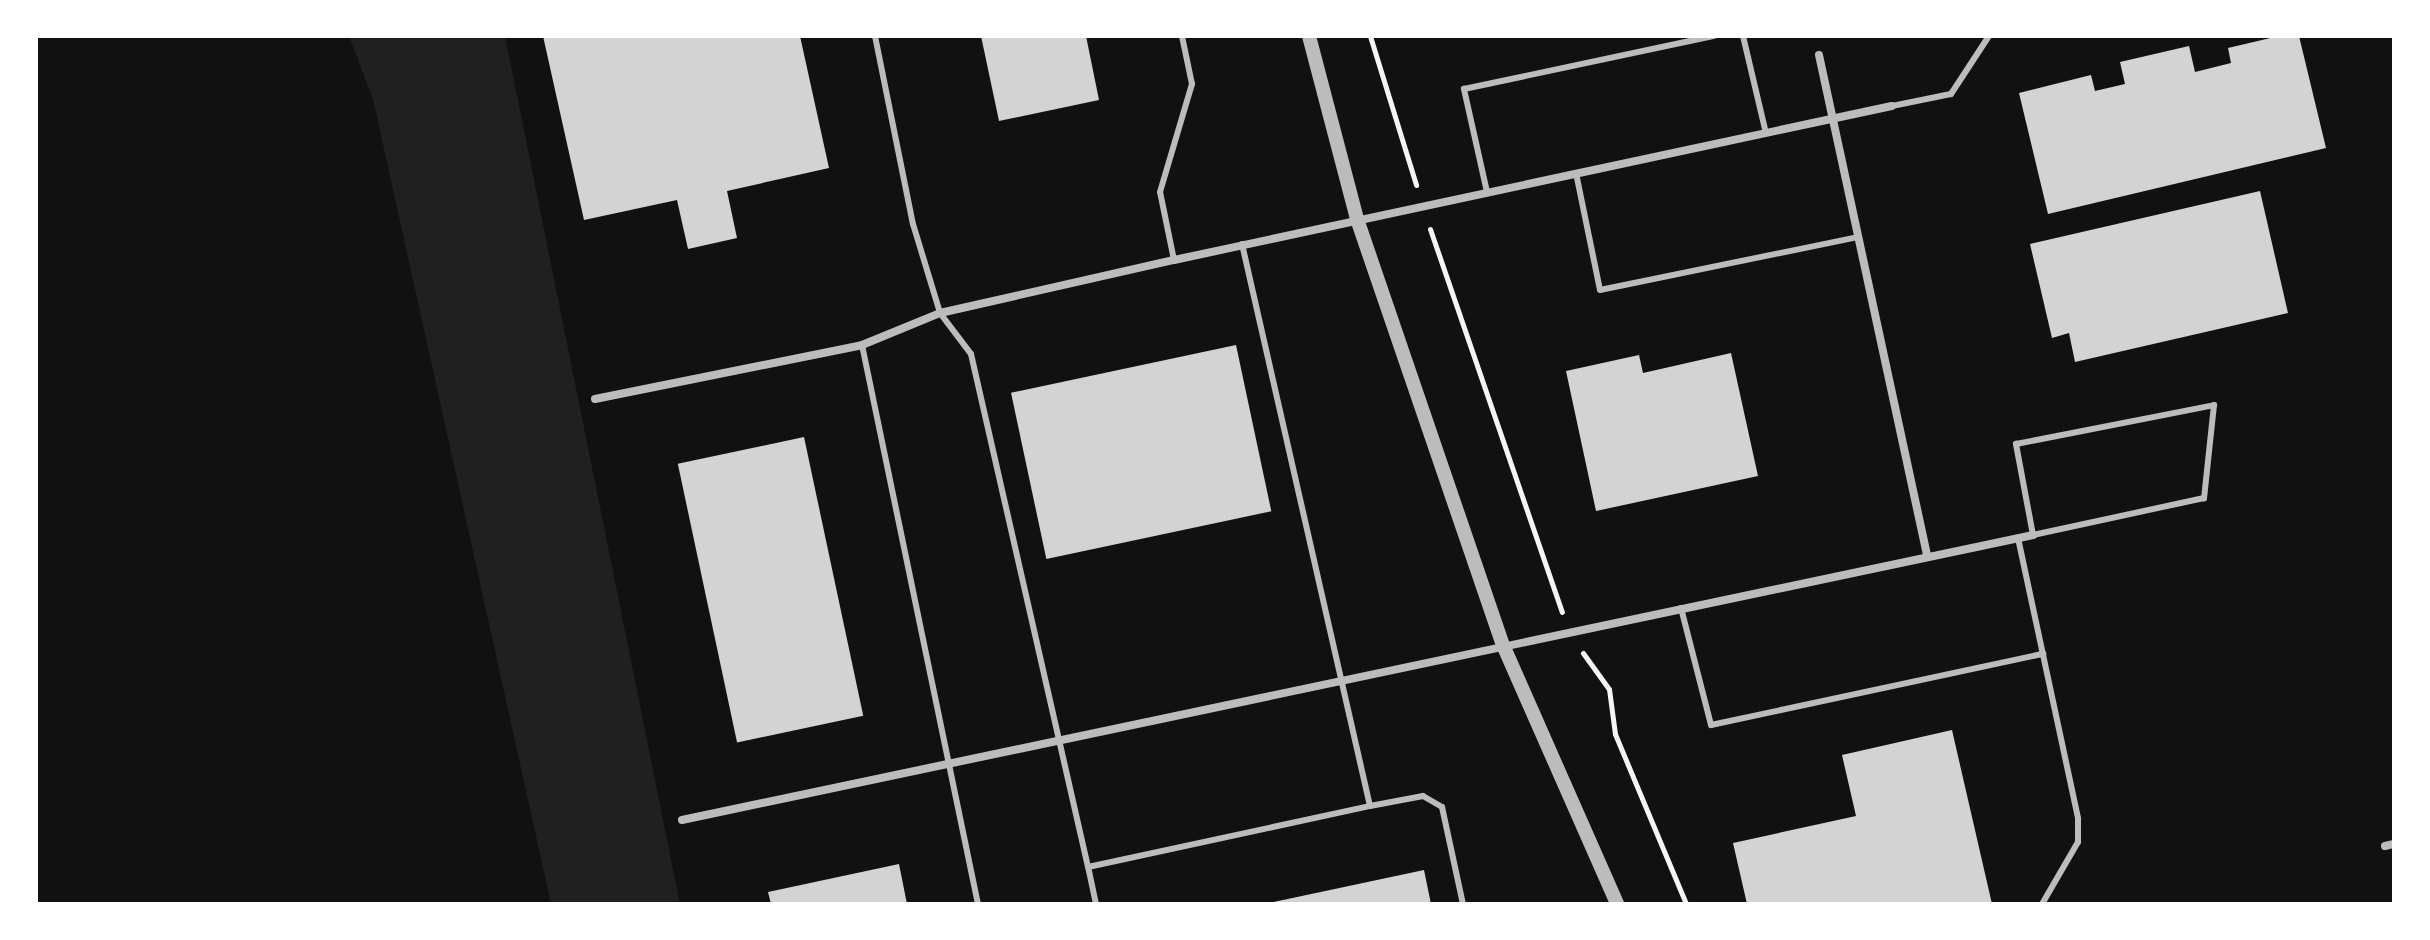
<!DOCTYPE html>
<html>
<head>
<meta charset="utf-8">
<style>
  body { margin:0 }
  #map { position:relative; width:2430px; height:940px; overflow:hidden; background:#111; font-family:"Asap Condensed",sans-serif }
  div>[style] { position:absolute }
  .green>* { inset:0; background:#202020 }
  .building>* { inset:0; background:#d3d3d3; transform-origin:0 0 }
  .path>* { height:5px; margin:-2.5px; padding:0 2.5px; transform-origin:2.5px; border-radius:2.5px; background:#f5f5f5 }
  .service>* { height:6px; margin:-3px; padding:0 3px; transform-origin:3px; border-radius:3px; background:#bcbcbc }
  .minor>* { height:8px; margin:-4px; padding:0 4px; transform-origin:4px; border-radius:4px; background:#bcbcbc }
  .tertiary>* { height:14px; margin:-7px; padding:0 7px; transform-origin:7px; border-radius:7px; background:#bcbcbc }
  span { translate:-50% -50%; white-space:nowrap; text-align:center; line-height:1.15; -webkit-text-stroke:6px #fff; paint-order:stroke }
  .frame { position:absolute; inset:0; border:38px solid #fff; pointer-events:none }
</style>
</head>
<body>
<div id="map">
  <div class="green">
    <div style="clip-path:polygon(349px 36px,505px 36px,680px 904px,551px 904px,373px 99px)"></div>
  </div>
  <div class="building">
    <div style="clip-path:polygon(543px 36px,800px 36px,829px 168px,727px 191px,737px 238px,688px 249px,677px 200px,584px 220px)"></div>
    <div style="clip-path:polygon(981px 36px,1086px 36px,1099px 100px,999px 121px)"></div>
    <div style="clip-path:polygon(2279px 36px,2299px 36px,2326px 148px,2048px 214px,2019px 93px,2091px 75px,2095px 91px,2125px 84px,2120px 62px,2189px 46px,2195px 72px,2231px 63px,2228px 48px)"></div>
    <div style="clip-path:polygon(2260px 191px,2288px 313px,2075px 362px,2069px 333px,2052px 338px,2030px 244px)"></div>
    <div style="left:1236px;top:345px;width:170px;height:230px;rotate:78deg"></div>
    <div style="clip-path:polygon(1731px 353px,1758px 476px,1596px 511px,1566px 371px,1639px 355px,1643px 373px)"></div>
    <div style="left:804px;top:437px;width:285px;height:129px;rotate:78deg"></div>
    <div style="clip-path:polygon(1952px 730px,1992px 904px,1747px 904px,1733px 843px,1856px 816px,1842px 755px)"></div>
    <div style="clip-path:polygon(899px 864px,907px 904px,771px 904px,768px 892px)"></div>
    <div style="clip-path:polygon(1424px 870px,1431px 904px,1269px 904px,1269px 903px)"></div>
  </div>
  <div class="path">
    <div style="left:1370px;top:36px;width:156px;rotate:72.8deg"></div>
    <div style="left:1430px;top:229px;width:405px;rotate:71deg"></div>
    <div style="left:1583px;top:653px;width:44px;rotate:54.2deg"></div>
    <div style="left:1609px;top:689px;width:45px;rotate:82.4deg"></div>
    <div style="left:1615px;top:734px;width:184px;rotate:67.3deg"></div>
  </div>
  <div class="service">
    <div style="left:875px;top:36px;width:192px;rotate:78.6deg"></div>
    <div style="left:913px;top:224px;width:93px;rotate:73.1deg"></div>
    <div style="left:940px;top:313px;width:51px;rotate:52.9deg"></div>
    <div style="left:971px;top:354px;width:526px;rotate:77.15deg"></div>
    <div style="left:1743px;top:36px;width:100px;rotate:76.7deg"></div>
    <div style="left:1892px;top:106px;width:60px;rotate:-11.5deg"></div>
    <div style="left:1951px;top:94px;width:69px;rotate:-56.8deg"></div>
    <div style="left:1576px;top:173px;width:119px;rotate:78.4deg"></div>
    <div style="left:1600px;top:290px;width:263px;rotate:-11.6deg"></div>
    <div style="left:1487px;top:192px;width:106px;rotate:-102.6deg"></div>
    <div style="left:1464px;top:89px;width:256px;rotate:-12deg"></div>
    <div style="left:1242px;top:244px;width:576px;rotate:77.17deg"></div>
    <div style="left:1370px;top:806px;width:54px;rotate:-10.7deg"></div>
    <div style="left:1423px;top:796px;width:22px;rotate:30deg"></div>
    <div style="left:1442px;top:807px;width:99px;rotate:77.8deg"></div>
    <div style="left:1174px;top:260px;width:69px;rotate:-101.6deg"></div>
    <div style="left:1160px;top:192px;width:113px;rotate:-73.5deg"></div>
    <div style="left:1192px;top:84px;width:49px;rotate:-101.8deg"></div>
    <div style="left:862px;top:345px;width:571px;rotate:78.28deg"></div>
    <div style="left:2214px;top:405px;width:94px;rotate:96.1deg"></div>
    <div style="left:2204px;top:498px;width:175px;rotate:167.8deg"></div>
    <div style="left:2033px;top:535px;width:93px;rotate:-100.6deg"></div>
    <div style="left:2016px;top:444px;width:202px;rotate:-11.1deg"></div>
    <div style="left:2018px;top:538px;width:287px;rotate:77.9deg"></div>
    <div style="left:2078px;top:819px;width:23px;rotate:90deg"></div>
    <div style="left:2078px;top:842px;width:72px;rotate:120.1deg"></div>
    <div style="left:1681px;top:608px;width:121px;rotate:75.6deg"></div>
    <div style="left:1711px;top:725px;width:340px;rotate:-12.1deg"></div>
    <div style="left:1096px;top:904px;width:38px;rotate:-102deg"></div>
    <div style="left:1088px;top:867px;width:289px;rotate:-12.2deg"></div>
  </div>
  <div class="minor">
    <div style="left:1819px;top:55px;width:512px;rotate:77.81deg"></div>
    <div style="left:595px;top:399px;width:272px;rotate:-11.4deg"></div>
    <div style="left:862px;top:345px;width:84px;rotate:-22.3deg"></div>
    <div style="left:940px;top:313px;width:240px;rotate:-12.8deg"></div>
    <div style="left:1174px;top:260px;width:734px;rotate:-12.11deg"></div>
    <div style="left:682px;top:820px;width:1381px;rotate:-11.91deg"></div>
    <div style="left:2385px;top:846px;width:9px;rotate:-13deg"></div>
  </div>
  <div class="tertiary">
    <div style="left:1309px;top:36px;width:189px;rotate:75.3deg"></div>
    <div style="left:1357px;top:219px;width:450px;rotate:71.1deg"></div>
    <div style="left:1503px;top:645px;width:283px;rotate:66.2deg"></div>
  </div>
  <div class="frame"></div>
</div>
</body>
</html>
